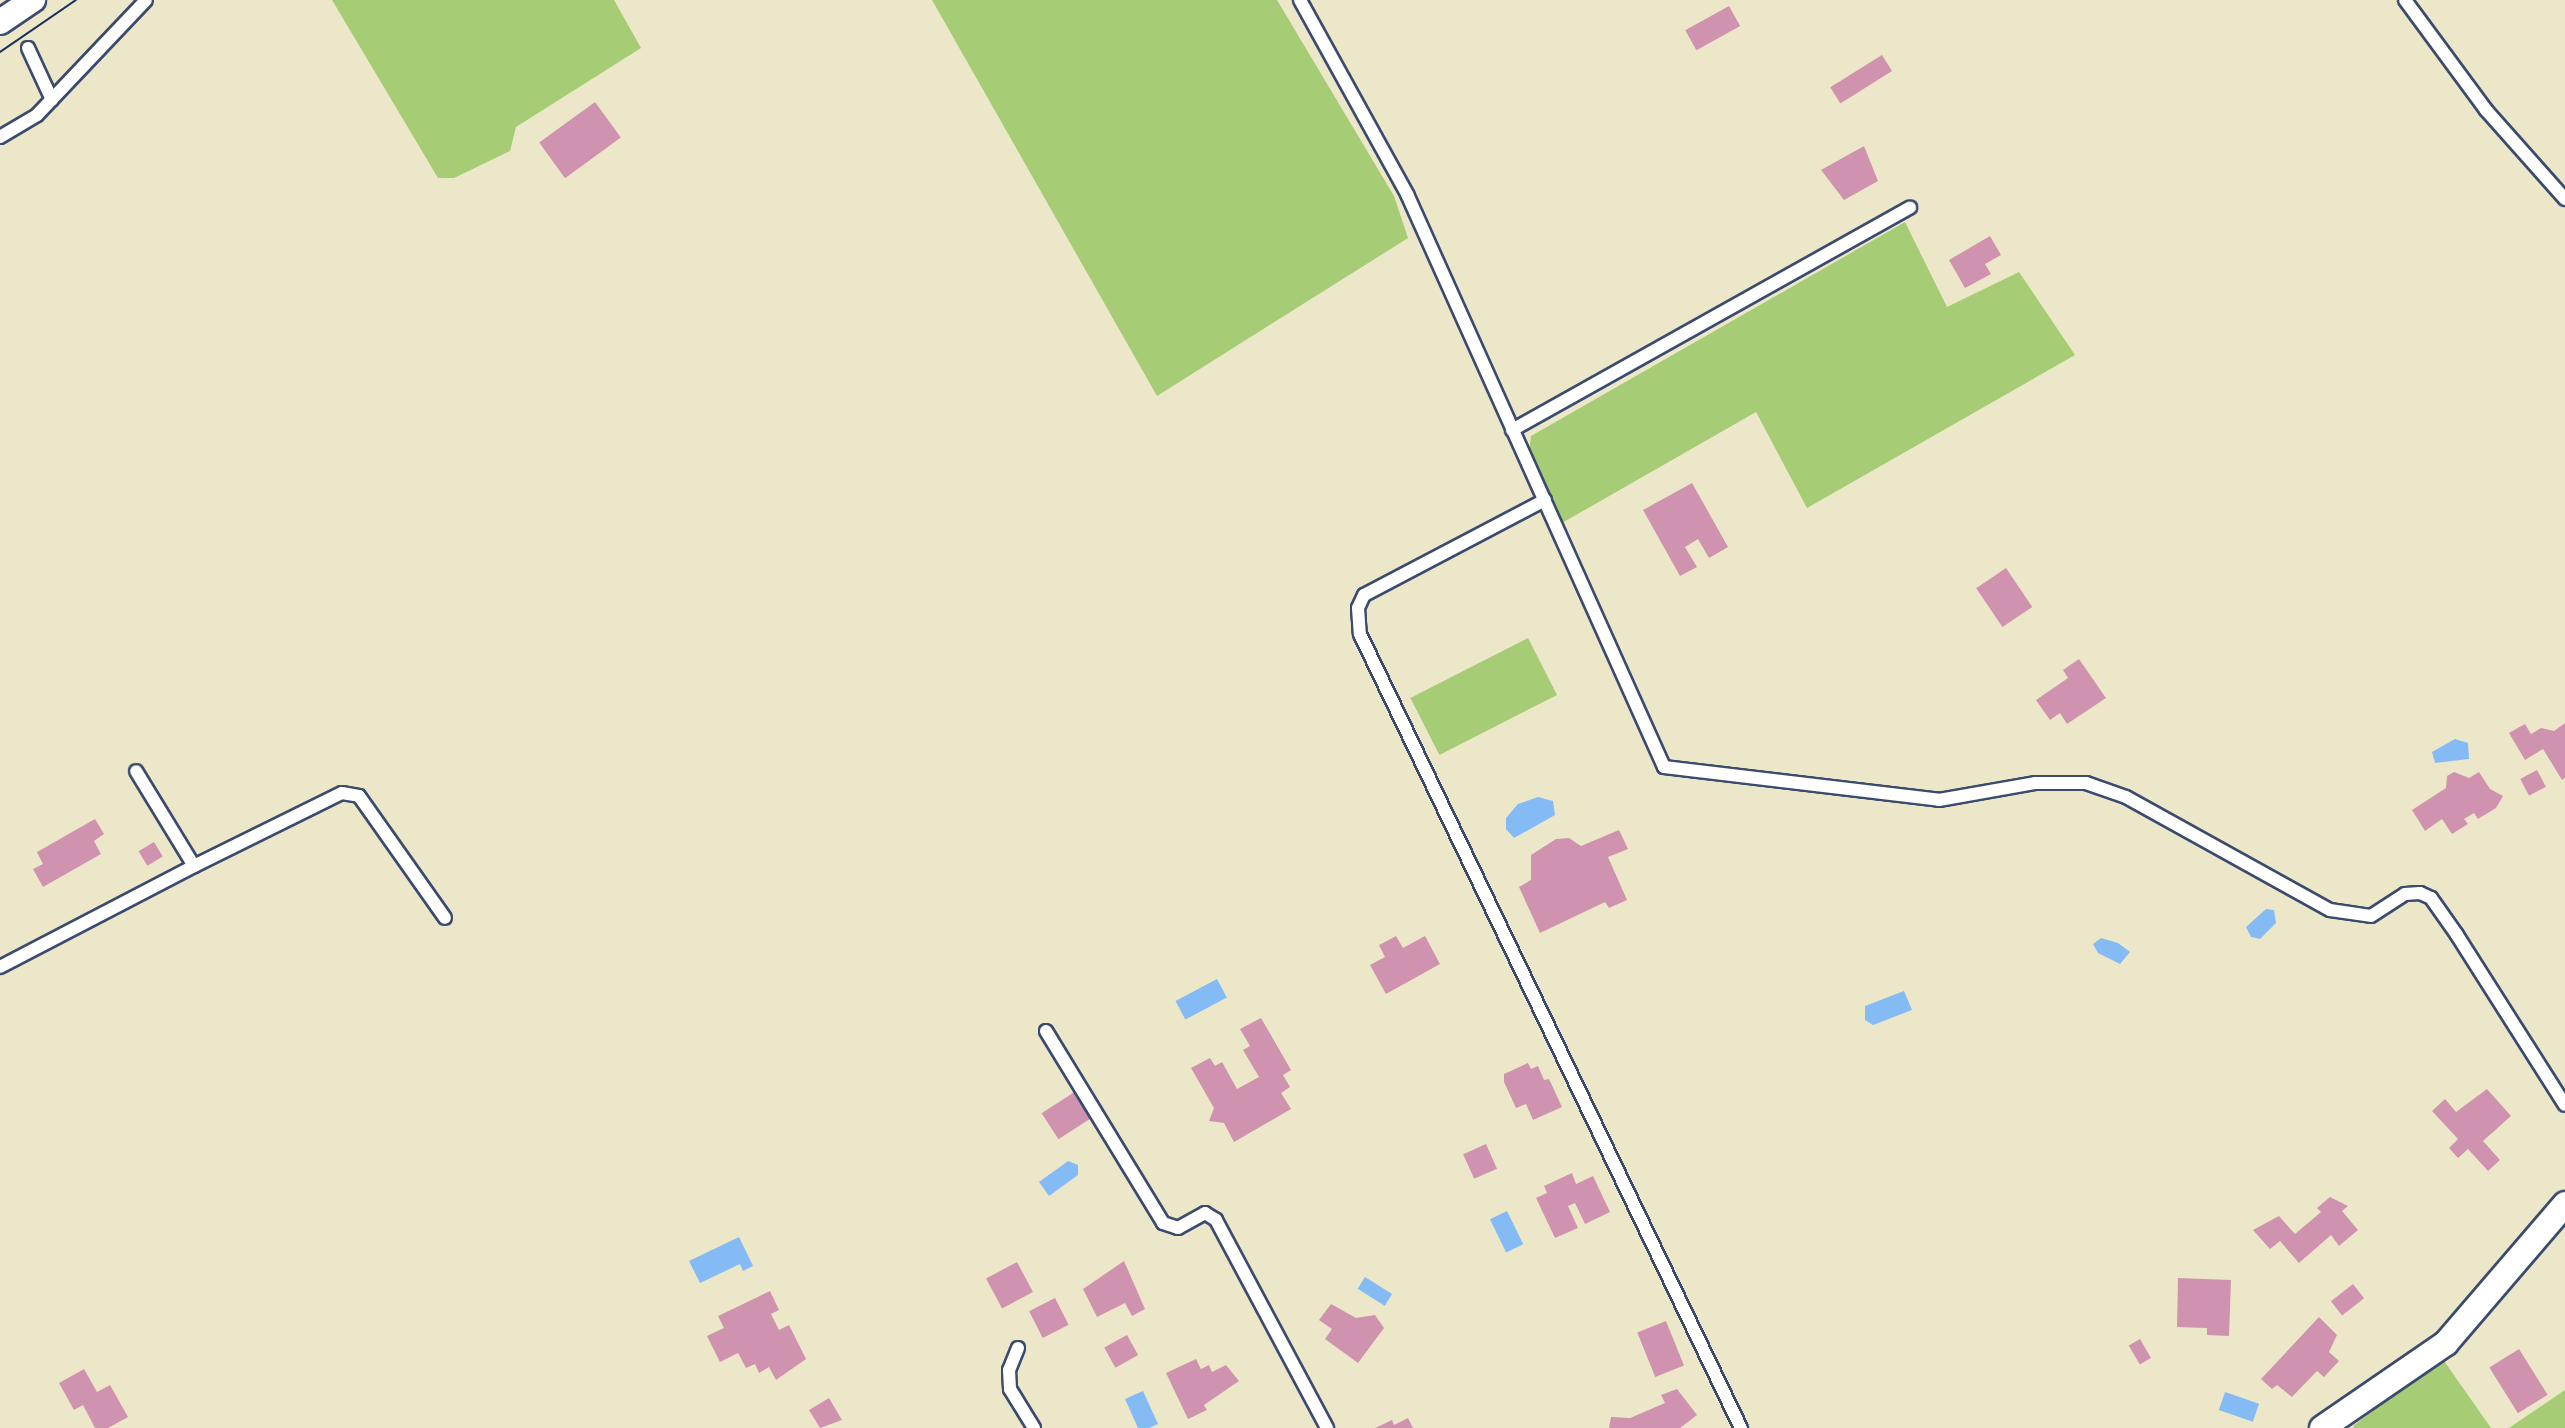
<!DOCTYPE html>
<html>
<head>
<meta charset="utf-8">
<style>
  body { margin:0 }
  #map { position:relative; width:2565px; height:1428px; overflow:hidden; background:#ede7ca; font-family:"Balsamiq Sans",sans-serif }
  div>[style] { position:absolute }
  .green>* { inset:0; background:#a6cc76; transform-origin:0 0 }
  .water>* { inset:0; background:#85bbf4; transform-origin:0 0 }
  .building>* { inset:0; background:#d093af; transform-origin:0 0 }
  .roads { filter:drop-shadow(2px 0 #3a4b6e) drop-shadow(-2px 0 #3a4b6e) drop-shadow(0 2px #3a4b6e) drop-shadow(0 -2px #3a4b6e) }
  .service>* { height:12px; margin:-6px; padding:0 6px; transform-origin:6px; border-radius:6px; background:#fff }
  .minor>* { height:24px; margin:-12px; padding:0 12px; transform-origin:12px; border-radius:12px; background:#fff }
  .tram>* { height:2px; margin:-1px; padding:0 1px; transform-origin:1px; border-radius:1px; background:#1b2f5e }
  span { translate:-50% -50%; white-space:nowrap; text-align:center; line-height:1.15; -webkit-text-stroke:6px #fff; paint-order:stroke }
</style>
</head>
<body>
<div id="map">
  <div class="green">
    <div style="clip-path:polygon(332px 0,614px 0,641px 48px,516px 127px,510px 151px,454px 178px,438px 178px)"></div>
    <div style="clip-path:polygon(932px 0,1277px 0,1394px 196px,1408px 238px,1157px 396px)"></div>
    <div style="clip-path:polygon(1905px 222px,1947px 307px,2019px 272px,2075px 355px,1807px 508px,1756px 412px,1562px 523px,1529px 453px,1531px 436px)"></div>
    <div style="left:1528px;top:638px;width:64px;height:132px;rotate:63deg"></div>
    <div style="clip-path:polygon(2442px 1358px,2491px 1428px,2354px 1428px,2353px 1426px)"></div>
    <div style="clip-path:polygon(2565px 1390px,2565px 1428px,2509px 1428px)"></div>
  </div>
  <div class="water">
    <div style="clip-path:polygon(2455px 739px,2468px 743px,2469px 759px,2435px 763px,2432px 752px)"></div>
    <div style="clip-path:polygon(1538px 797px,1553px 801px,1555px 815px,1514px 838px,1506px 829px,1506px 818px,1518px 804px)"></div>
    <div style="clip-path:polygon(2266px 909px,2274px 910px,2276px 923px,2260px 939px,2251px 937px,2246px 927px)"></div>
    <div style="clip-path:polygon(2101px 938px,2118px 943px,2130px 952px,2120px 964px,2098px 953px,2093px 944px)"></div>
    <div style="left:1217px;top:979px;width:21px;height:47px;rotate:62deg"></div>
    <div style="clip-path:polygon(1904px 991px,1912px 1010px,1873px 1025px,1865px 1020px,1865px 1006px)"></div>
    <div style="clip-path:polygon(1068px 1161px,1078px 1165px,1078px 1175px,1049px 1196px,1039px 1182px)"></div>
    <div style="left:1507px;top:1211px;width:37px;height:19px;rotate:64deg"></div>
    <div style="clip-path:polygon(739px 1237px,753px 1266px,743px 1271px,740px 1264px,700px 1283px,689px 1261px)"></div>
    <div style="left:1365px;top:1277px;width:32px;height:14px;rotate:32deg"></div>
    <div style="clip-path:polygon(1143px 1391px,1158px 1424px,1149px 1428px,1138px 1428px,1125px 1399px)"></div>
    <div style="left:2225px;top:1392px;width:36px;height:19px;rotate:19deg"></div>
  </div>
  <div class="building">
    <div style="left:1729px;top:6px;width:23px;height:50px;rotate:61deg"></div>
    <div style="left:1882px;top:55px;width:19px;height:61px;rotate:58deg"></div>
    <div style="left:595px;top:102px;width:44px;height:69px;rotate:54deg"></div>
    <div style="clip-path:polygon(1864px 146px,1878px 181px,1844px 200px,1821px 170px)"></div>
    <div style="clip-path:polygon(1990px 236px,2001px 255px,1985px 264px,1991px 274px,1965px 288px,1949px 260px)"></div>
    <div style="clip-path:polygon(1692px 483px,1728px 547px,1709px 558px,1698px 539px,1685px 547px,1697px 567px,1680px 576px,1643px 510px)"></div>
    <div style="left:2006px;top:568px;width:47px;height:36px;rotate:56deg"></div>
    <div style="clip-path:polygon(2079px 659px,2106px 698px,2067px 724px,2060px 713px,2050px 720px,2036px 700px,2068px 678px,2063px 670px)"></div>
    <div style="clip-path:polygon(2565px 723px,2565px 778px,2562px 780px,2543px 749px,2525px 760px,2509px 733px,2525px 724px,2531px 734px,2541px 728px,2554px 731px)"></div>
    <div style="left:2537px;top:770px;width:19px;height:19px;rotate:62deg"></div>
    <div style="clip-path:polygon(2454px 772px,2469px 778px,2479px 772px,2490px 789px,2503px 796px,2496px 808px,2478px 819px,2474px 813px,2464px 819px,2468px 824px,2452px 834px,2442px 819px,2425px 831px,2412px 810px,2446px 788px,2447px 776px)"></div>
    <div style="clip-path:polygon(95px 819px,104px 834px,94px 841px,101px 854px,43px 887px,33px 869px,43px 864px,37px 852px)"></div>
    <div style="clip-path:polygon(1619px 830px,1628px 849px,1608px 857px,1627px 900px,1609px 908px,1605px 902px,1540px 933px,1519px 887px,1531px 880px,1531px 855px,1556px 839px,1569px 838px,1581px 846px)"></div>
    <div style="left:154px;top:842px;width:17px;height:18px;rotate:59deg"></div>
    <div style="clip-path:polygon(1396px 936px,1403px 948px,1425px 936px,1440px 964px,1386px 994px,1370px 965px,1385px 957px,1379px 945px)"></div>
    <div style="clip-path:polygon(1261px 1018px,1291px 1070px,1283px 1075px,1290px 1087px,1281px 1093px,1291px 1109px,1234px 1142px,1224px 1123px,1209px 1121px,1214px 1108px,1191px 1068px,1210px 1058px,1215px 1066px,1222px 1062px,1237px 1089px,1259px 1077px,1243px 1050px,1250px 1046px,1240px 1029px)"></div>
    <div style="clip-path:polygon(1528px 1063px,1531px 1069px,1538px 1066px,1544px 1080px,1549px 1079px,1562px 1107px,1533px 1120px,1526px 1104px,1516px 1108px,1504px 1082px,1504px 1074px)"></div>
    <div style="clip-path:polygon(2487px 1089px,2511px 1116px,2483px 1141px,2500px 1160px,2488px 1171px,2468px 1149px,2458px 1158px,2449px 1148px,2458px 1139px,2432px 1111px,2445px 1099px,2456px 1112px)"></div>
    <div style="left:1076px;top:1091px;width:31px;height:41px;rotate:57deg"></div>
    <div style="left:1486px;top:1144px;width:27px;height:25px;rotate:66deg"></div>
    <div style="clip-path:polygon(1572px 1173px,1576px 1184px,1593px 1176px,1610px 1212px,1585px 1224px,1575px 1203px,1568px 1206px,1578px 1228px,1555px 1238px,1536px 1198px,1547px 1193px,1544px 1186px)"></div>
    <div style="clip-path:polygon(2330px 1197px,2348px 1206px,2342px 1211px,2358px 1230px,2339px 1246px,2331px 1235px,2299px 1263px,2280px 1241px,2270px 1249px,2253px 1230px,2279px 1216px,2295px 1234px,2321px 1212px,2317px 1208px)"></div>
    <div style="clip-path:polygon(1124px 1261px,1145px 1309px,1132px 1316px,1125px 1303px,1097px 1317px,1083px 1289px)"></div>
    <div style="left:1017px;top:1262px;width:34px;height:35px;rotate:62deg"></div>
    <div style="clip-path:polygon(2178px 1278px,2231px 1280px,2229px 1336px,2207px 1335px,2207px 1328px,2177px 1327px)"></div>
    <div style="left:2353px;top:1284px;width:18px;height:28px;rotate:52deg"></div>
    <div style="clip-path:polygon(770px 1291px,779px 1310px,771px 1314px,779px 1330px,789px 1325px,806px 1359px,776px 1380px,769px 1367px,759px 1373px,755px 1364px,746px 1368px,738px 1353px,720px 1362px,707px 1336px,724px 1328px,718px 1316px)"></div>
    <div style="left:1055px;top:1298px;width:30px;height:29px;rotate:63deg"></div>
    <div style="clip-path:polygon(1331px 1304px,1356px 1318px,1375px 1315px,1384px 1328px,1358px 1363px,1325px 1339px,1332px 1329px,1319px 1320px)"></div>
    <div style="clip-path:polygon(2319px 1317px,2337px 1335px,2329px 1352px,2339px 1361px,2324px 1377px,2317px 1371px,2292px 1397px,2277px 1385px,2272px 1389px,2261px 1379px)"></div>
    <div style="left:1666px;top:1321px;width:48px;height:31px;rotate:68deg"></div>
    <div style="left:1127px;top:1335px;width:23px;height:26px;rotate:61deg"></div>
    <div style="left:2140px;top:1339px;width:22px;height:13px;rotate:60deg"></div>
    <div style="left:2519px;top:1349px;width:54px;height:35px;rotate:58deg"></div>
    <div style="clip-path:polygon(1196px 1359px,1201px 1369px,1209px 1365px,1212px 1372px,1226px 1365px,1239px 1381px,1204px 1405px,1207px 1410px,1188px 1419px,1166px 1373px)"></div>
    <div style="clip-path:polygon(84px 1369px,97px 1392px,110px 1385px,128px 1417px,108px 1428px,95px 1428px,83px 1405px,74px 1410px,59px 1383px)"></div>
    <div style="clip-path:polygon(1677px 1389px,1697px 1415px,1680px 1428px,1609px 1428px,1611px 1417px,1630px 1418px,1665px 1403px,1661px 1395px)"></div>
    <div style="clip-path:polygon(829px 1398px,842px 1420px,820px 1428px,809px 1410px)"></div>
    <div style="clip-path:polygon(1408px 1418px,1413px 1428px,1375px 1428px,1392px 1420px,1394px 1425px)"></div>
  </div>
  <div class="roads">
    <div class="service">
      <div style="left:1300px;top:0;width:222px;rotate:61.1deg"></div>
      <div style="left:1407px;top:194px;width:628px;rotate:65.84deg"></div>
      <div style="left:1664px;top:767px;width:277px;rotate:6.8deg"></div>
      <div style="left:1939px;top:800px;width:97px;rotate:-10deg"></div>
      <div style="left:2035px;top:783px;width:51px"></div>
      <div style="left:2086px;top:783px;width:42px;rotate:19.3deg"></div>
      <div style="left:2126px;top:797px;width:233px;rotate:29deg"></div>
      <div style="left:2330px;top:910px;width:41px;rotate:8.3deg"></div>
      <div style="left:2371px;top:916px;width:40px;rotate:-32.9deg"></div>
      <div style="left:2405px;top:894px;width:15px;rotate:-4deg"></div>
      <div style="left:2420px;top:893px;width:12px;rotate:24deg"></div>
      <div style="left:2431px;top:898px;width:45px;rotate:54.9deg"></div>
      <div style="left:2457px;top:935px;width:201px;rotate:57.6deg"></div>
      <div style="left:2405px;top:0;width:137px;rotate:53.6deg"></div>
      <div style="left:2486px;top:110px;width:119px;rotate:48.4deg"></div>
      <div style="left:28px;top:48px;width:57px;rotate:65.2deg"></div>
      <div style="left:0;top:137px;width:43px;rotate:-30.7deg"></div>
      <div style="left:37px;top:115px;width:158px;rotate:-46.5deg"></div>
      <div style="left:1512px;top:430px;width:456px;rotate:-29.2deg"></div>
      <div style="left:1545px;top:500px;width:204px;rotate:152.3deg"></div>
      <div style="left:1364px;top:595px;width:14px;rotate:115deg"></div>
      <div style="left:1358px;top:608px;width:26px;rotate:86deg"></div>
      <div style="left:1360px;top:634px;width:881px;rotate:64.37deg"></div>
      <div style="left:194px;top:866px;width:165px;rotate:-26.3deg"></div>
      <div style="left:342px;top:793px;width:17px;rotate:10deg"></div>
      <div style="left:359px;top:796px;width:149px;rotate:54.8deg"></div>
      <div style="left:0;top:967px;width:219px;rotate:-27.5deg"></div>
      <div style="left:194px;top:866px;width:111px;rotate:-121.4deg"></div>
      <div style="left:1046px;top:1031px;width:225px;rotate:58.6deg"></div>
      <div style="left:1163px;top:1223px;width:16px;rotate:18deg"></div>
      <div style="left:1178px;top:1228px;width:31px;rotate:-29deg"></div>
      <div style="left:1205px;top:1213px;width:13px;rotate:32deg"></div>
      <div style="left:1216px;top:1220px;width:236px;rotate:61.9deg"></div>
      <div style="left:1018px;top:1348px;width:24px;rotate:112deg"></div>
      <div style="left:1009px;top:1370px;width:19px;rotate:87deg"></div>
      <div style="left:1010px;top:1389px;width:46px;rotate:58.4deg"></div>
    </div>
    <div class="minor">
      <div style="left:0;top:22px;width:40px;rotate:-34deg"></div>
      <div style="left:2322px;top:1428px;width:150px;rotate:-34.4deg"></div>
      <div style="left:2446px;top:1343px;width:183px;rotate:-49.4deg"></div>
    </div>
  </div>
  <div class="tram">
    <div style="left:0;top:52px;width:92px;rotate:-34.4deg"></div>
  </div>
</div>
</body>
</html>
